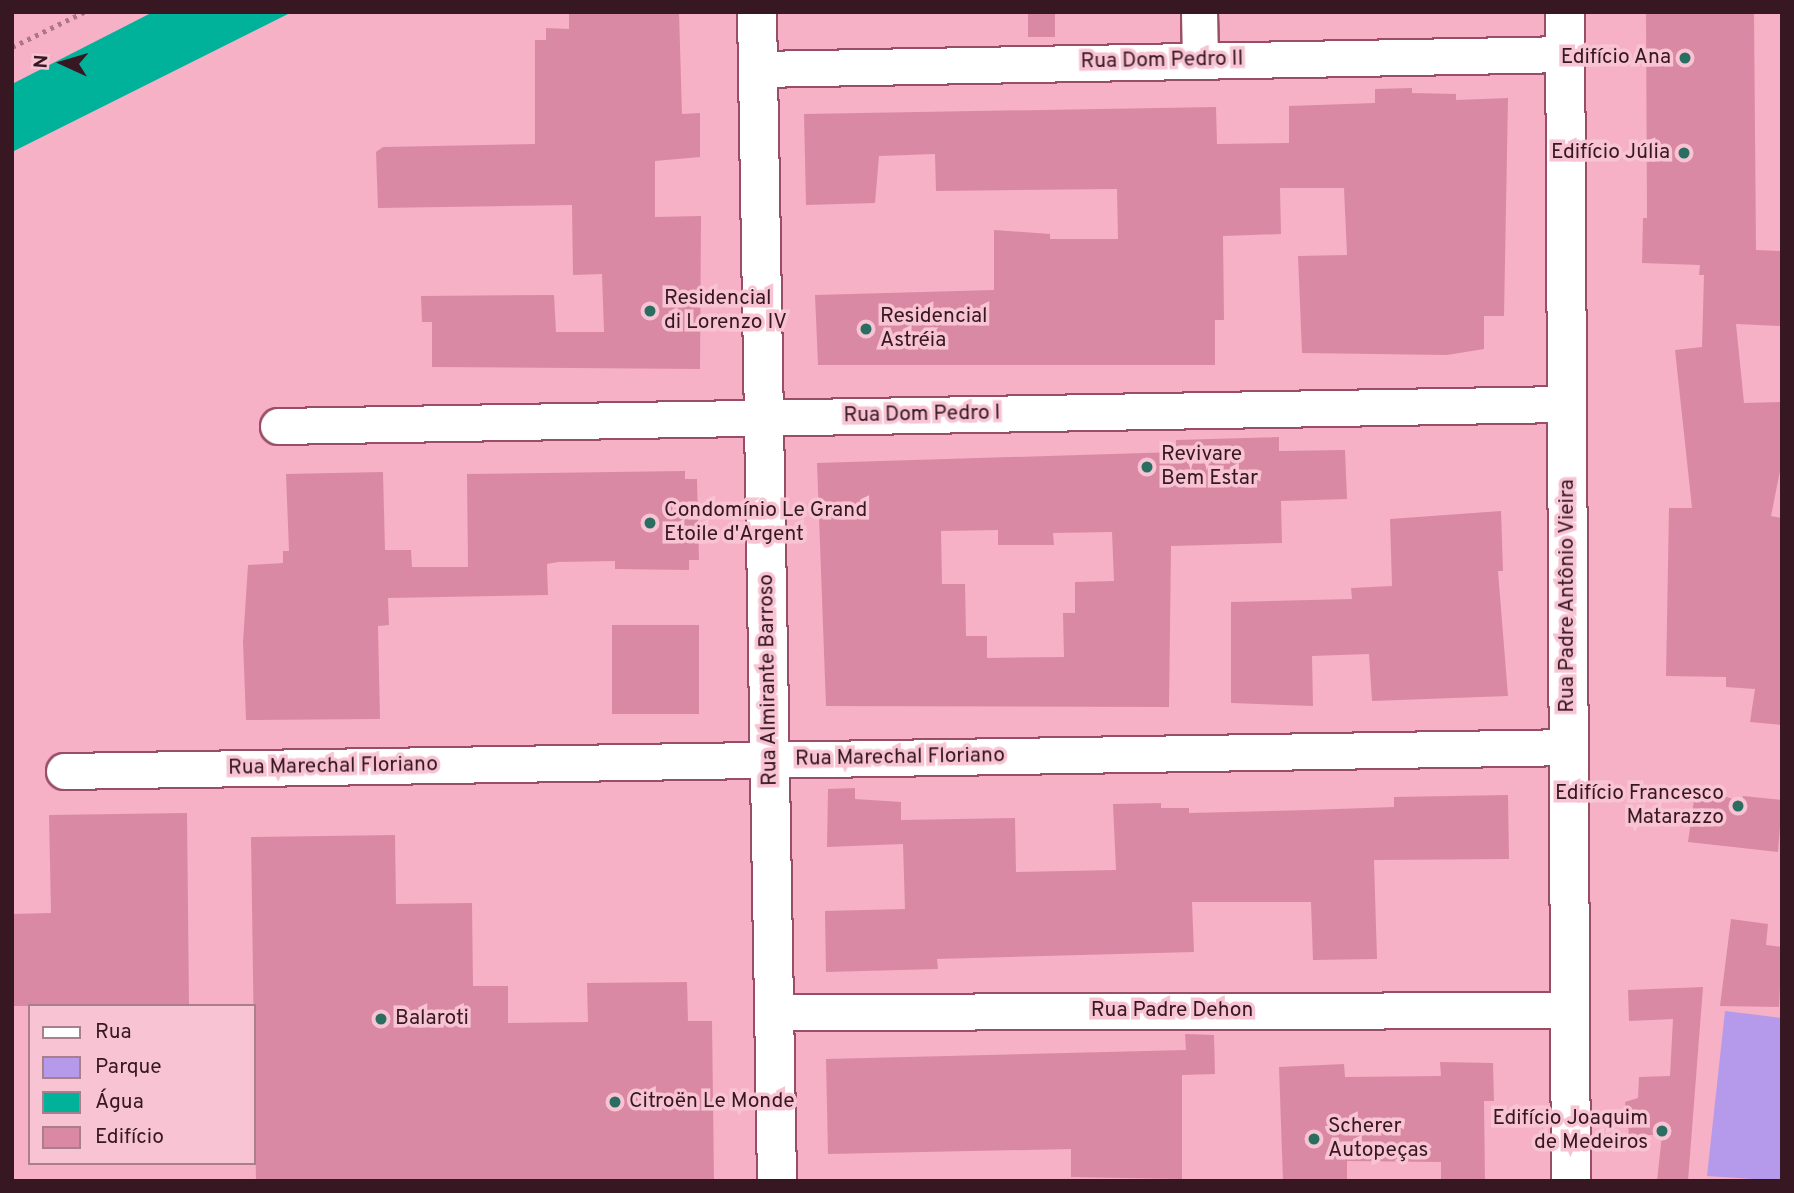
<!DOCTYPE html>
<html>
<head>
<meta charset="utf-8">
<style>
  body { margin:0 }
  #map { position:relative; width:1794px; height:1193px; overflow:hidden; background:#f6b1c6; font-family:Overpass,sans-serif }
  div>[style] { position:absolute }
  .green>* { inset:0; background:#b59aeb }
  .water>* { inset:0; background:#01b29b }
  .building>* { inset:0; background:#da89a4; transform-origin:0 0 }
  .path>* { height:4.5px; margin-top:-2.25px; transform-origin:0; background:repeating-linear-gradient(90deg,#ae7789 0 3.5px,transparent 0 8.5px) }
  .roads { filter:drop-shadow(2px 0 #994e68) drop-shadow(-2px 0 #994e68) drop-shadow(0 2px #994e68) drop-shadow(0 -2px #994e68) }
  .street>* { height:35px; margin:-17.5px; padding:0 17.5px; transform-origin:17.5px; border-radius:17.5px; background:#fff }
  .secondary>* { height:38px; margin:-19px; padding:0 19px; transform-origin:19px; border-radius:19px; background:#fff }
  .dots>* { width:19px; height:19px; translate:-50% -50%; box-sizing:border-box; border:4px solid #f8c4d4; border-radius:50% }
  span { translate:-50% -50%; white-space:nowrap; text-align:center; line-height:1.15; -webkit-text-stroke:7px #f8c4d4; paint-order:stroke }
  .poi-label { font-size:21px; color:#361722 }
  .right { translate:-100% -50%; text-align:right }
  .left { translate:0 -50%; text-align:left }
  .street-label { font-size:21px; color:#361722 }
  .frame { position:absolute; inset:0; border:14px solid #361722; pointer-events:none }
  .legend { position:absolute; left:28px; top:1004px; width:228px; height:161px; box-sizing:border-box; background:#f8c4d4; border:2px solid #aa7f8d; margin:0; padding:9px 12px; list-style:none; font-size:21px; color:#361722 }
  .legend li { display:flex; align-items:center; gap:14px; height:35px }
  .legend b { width:35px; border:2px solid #aa7f8d }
  .north { position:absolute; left:28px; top:28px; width:70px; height:70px; -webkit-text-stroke:5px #f8c4d4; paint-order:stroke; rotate:274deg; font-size:19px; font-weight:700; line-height:28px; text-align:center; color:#361722 }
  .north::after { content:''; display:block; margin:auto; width:24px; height:32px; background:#361722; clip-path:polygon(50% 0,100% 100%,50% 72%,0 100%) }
</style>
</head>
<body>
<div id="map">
  <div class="green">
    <div style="clip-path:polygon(1725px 1011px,1782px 1018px,1782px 1181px,1707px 1176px)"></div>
  </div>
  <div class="water">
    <div style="clip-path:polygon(153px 12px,292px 12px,12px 152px,12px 84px)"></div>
  </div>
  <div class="building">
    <div style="clip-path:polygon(569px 12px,679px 12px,682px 114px,700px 113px,700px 157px,655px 161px,655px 217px,701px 216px,700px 369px,432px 367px,432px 322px,422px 322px,421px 296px,554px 295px,556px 332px,604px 332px,602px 274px,573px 275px,572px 205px,378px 208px,376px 152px,383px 147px,535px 144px,535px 40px,546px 40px,546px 28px,569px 29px)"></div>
    <div style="left:1028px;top:12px;width:27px;height:25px"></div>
    <div style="clip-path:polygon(1646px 12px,1754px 12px,1756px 250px,1782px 251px,1782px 326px,1736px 324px,1744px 403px,1782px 402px,1782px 461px,1771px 516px,1782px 518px,1782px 725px,1750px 722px,1755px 689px,1726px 687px,1726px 677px,1666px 676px,1669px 508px,1692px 508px,1675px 350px,1702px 347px,1704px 275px,1699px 275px,1700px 265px,1642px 263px,1643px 218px,1647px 218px)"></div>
    <div style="clip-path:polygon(1412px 88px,1412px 93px,1456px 94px,1456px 100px,1508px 98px,1504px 316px,1484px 316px,1484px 349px,1447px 355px,1302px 353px,1298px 256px,1347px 255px,1344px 188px,1280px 188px,1281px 234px,1223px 236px,1224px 320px,1215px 320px,1215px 365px,818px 365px,815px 295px,994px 290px,994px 230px,1050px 234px,1050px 239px,1118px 239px,1117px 189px,936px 191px,935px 154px,879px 156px,875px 203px,806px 205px,804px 114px,1216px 107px,1217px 144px,1289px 143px,1289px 106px,1375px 103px,1375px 89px)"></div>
    <div style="clip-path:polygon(evenodd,1279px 437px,1279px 451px,1345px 450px,1347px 499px,1281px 501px,1282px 543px,1171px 546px,1169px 707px,826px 706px,817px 463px,1176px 452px,1176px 440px,1279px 437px,998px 530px,998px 545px,1054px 545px,1053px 533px,1112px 532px,1114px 581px,1075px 582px,1075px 613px,1063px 613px,1064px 657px,987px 658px,987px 636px,966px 636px,965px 584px,942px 584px,941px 531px,998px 530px)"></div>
    <div style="clip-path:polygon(685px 471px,685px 479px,697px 479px,699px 560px,689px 560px,689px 570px,615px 569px,615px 561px,558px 562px,547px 564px,548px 595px,388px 598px,389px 625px,378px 626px,380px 719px,246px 720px,243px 642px,248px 565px,283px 563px,283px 551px,289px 551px,286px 474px,383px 472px,385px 550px,411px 550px,412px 567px,468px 567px,467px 474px)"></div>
    <div style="clip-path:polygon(1501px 511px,1503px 571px,1498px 571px,1508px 696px,1372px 701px,1369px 654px,1312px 656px,1313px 706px,1231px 703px,1231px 602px,1352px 599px,1351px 588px,1392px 586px,1390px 519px)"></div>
    <div style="left:612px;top:625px;width:87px;height:89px"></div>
    <div style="clip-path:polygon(855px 788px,855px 799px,901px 802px,901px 820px,1015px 818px,1016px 872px,1116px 870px,1113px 804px,1161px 803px,1161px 808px,1189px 808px,1189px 813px,1309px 810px,1394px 807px,1394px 797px,1508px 795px,1509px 859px,1374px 860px,1377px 959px,1313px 960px,1311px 902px,1192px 902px,1194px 952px,937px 959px,938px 969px,826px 972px,825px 911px,905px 909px,903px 844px,827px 847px,828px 789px)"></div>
    <div style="clip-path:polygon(1708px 791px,1742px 802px,1743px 796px,1782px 800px,1778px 852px,1688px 842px,1695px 793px)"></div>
    <div style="clip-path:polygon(187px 813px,189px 1006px,12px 1006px,12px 914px,51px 913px,49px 815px)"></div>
    <div style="clip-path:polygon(395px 835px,396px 904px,472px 903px,473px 986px,508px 986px,508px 1023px,588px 1022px,587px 983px,687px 982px,688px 1021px,712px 1021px,714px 1181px,256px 1181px,251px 837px)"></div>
    <div style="clip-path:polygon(1731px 919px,1768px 924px,1766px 945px,1782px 947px,1779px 1007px,1720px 1006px)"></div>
    <div style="clip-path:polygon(1703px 987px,1688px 1181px,1657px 1181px,1662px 1135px,1629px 1135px,1625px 1102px,1638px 1098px,1639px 1077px,1670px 1076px,1673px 1019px,1629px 1021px,1628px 990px)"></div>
    <div style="clip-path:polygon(1185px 1034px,1214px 1035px,1215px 1074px,1182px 1075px,1182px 1179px,1071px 1177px,1071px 1149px,828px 1154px,826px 1059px,1186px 1050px)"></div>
    <div style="clip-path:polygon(1440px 1062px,1493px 1063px,1494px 1101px,1484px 1101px,1485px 1181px,1441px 1181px,1441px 1162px,1347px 1161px,1347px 1181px,1283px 1181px,1279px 1067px,1344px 1064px,1345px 1077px,1441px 1076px)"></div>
  </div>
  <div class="path">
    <div style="left:12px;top:47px;width:80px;rotate:-25.9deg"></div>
  </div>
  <div class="roads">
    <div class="street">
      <div style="left:1199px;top:12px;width:49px;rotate:88.8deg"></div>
      <div style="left:758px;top:69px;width:807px;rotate:-1.06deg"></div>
      <div style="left:278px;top:426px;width:1289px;rotate:-0.98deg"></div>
      <div style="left:64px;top:771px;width:1505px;rotate:-0.91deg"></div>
      <div style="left:775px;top:1012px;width:795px;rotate:-0.14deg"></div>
    </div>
    <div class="secondary">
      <div style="left:757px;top:12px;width:1169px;rotate:89.02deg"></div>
      <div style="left:1565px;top:12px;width:1169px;rotate:89.71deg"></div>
    </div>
  </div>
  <div class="dots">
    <div style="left:1685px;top:58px;background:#296e61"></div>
    <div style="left:1684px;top:153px;background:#296e61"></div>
    <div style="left:650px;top:311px;background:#296e61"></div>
    <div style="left:866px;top:329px;background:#296e61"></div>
    <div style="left:1147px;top:467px;background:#296e61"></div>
    <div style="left:650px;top:523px;background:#296e61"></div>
    <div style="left:1738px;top:806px;background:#296e61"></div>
    <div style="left:381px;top:1019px;background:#296e61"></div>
    <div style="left:615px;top:1102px;background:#296e61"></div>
    <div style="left:1662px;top:1131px;background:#296e61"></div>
    <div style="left:1314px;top:1139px;background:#296e61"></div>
  </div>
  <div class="poi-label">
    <span class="right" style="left:1671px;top:58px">Edifício Ana</span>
    <span class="right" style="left:1670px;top:153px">Edifício Júlia</span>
    <span class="left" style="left:664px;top:311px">Residencial<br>di Lorenzo IV</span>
    <span class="left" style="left:880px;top:329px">Residencial<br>Astréia</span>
    <span class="left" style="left:1161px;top:467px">Revivare<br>Bem Estar</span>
    <span class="left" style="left:664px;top:523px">Condomínio Le Grand<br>Etoile d'Argent</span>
    <span class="right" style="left:1724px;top:806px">Edifício Francesco<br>Matarazzo</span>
    <span class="left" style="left:395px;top:1019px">Balaroti</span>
    <span class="left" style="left:629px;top:1102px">Citroën Le Monde</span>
    <span class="right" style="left:1648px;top:1131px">Edifício Joaquim<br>de Medeiros</span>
    <span class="left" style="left:1328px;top:1139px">Scherer<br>Autopeças</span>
  </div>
  <div class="street-label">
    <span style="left:1162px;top:61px;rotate:-1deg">Rua Dom Pedro II</span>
    <span style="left:922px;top:415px;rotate:-1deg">Rua Dom Pedro I</span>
    <span style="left:1568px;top:596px;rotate:-90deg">Rua Padre Antônio Vieira</span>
    <span style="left:769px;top:680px;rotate:-91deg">Rua Almirante Barroso</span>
    <span style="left:900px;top:758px;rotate:-1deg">Rua Marechal Floriano</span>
    <span style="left:333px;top:767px;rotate:-1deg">Rua Marechal Floriano</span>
    <span style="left:1172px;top:1011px">Rua Padre Dehon</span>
  </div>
  <div class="frame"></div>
  <ul class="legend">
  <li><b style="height:9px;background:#fff"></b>Rua</li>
  <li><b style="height:19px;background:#b59aeb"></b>Parque</li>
  <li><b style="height:19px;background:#01b29b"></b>Água</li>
  <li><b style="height:19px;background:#da89a4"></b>Edifício</li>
  </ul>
  <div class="north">N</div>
</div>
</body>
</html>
